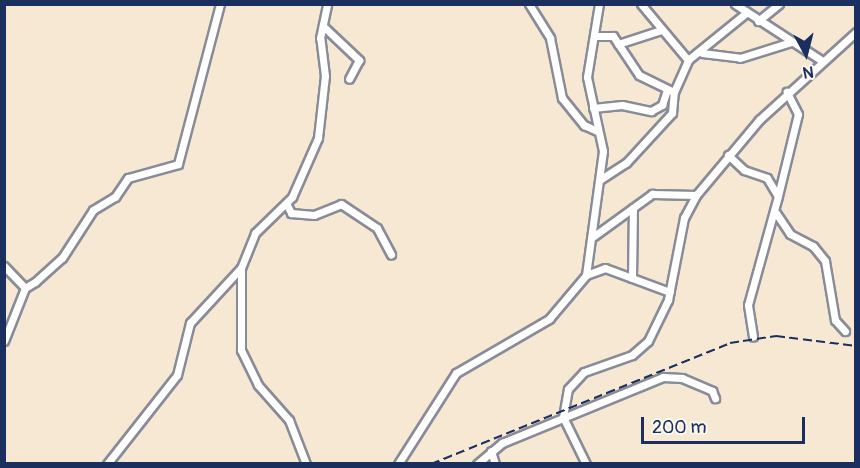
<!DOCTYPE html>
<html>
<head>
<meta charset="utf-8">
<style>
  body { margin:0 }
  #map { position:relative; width:860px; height:468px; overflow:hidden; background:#f6e8d2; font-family:Pangolin,sans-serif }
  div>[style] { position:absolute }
  .roads { filter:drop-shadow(2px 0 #888c98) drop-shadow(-2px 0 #888c98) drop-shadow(0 2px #888c98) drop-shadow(0 -2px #888c98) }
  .minor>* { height:7px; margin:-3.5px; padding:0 3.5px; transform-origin:3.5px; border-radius:3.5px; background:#fff }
  .rail>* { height:1.5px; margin-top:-0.75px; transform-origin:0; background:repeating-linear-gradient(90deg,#1b2f5e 0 9px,transparent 0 13.5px) }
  span { translate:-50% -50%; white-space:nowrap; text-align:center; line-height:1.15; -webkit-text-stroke:6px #fbf7ec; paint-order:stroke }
  .frame { position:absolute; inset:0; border:6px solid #1b2f5e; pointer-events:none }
  .north { position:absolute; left:776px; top:24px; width:60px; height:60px; -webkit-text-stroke:4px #fbf7ec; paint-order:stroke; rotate:173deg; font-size:16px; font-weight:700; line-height:24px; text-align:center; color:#1b2f5e }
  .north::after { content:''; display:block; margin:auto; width:21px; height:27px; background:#1b2f5e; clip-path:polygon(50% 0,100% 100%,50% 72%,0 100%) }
  .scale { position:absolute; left:641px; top:417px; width:164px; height:27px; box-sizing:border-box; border:3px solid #1b2f5e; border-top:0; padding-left:8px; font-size:18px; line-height:21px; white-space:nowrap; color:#1b2f5e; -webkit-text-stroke:4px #fbf7ec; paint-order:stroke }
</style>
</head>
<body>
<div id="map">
  <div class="roads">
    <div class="minor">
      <div style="left:529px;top:4px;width:40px;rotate:58deg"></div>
      <div style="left:550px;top:38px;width:61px;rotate:78.7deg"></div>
      <div style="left:562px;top:98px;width:35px;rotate:51deg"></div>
      <div style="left:584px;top:125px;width:14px;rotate:25deg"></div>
      <div style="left:641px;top:4px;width:73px;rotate:50deg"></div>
      <div style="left:735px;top:4px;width:103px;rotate:33.1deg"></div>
      <div style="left:758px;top:21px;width:27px;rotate:-39deg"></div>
      <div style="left:323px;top:26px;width:50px;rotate:43.4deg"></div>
      <div style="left:359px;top:60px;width:21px;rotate:118deg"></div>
      <div style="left:594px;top:36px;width:19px"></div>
      <div style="left:613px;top:36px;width:47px;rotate:56.3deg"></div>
      <div style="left:639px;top:75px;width:39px;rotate:26deg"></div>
      <div style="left:618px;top:44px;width:45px;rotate:-18deg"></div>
      <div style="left:702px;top:53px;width:38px;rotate:7deg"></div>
      <div style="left:740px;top:58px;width:53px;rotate:-17.4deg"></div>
      <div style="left:593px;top:108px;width:29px;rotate:-6deg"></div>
      <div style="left:622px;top:105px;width:30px;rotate:12deg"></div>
      <div style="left:651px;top:111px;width:13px;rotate:-29deg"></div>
      <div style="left:662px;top:105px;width:16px;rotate:-72deg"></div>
      <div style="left:728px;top:155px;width:22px;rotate:43deg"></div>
      <div style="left:744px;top:170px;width:24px;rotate:19deg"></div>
      <div style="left:767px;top:178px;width:21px;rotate:59deg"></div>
      <div style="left:778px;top:196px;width:113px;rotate:105.4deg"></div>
      <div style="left:748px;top:305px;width:32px;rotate:81deg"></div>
      <div style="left:601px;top:179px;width:30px;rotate:-33deg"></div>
      <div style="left:626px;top:163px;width:68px;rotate:-47.4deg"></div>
      <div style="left:672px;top:113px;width:21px;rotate:-85deg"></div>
      <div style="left:674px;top:92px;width:35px;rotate:-66deg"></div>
      <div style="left:688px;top:60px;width:75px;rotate:-39deg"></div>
      <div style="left:778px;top:196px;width:84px;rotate:-76.3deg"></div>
      <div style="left:798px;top:114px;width:25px;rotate:-117deg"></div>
      <div style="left:287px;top:205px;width:9px;rotate:63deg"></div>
      <div style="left:291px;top:213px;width:23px;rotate:5deg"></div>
      <div style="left:314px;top:215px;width:29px;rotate:-22deg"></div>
      <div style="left:341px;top:204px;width:43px;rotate:33.7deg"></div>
      <div style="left:377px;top:228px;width:30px;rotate:62deg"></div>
      <div style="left:776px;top:213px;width:25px;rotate:56deg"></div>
      <div style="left:790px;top:234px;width:26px;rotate:28deg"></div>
      <div style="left:813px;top:246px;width:19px;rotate:51deg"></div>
      <div style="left:825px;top:261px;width:60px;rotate:80.4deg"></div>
      <div style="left:835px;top:320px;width:15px;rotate:48deg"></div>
      <div style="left:594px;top:236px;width:72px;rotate:-35.9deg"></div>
      <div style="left:652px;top:194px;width:44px;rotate:1.3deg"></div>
      <div style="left:4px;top:266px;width:30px;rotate:46deg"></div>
      <div style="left:25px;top:288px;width:12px;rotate:-31deg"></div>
      <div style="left:35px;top:282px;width:36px;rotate:-42deg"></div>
      <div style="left:62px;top:258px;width:57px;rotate:-57.1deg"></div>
      <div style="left:93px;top:210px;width:26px;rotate:-31deg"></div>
      <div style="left:115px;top:197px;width:23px;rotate:-56deg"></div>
      <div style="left:128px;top:178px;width:52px;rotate:-15.6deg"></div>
      <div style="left:178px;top:164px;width:165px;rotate:-75.3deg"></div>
      <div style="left:241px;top:268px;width:82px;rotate:90deg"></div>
      <div style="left:241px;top:350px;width:39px;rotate:64deg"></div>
      <div style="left:258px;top:385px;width:47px;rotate:48.5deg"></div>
      <div style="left:289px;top:420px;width:47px;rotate:68.9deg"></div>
      <div style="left:586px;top:275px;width:20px;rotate:-20deg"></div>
      <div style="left:605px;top:268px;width:69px;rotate:20.3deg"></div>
      <div style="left:632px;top:278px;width:70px;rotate:-89.2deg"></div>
      <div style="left:4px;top:341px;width:57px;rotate:-68.4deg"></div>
      <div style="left:491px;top:451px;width:14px;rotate:73deg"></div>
      <div style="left:107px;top:464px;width:113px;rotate:-51.8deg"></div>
      <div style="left:177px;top:375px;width:54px;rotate:-76deg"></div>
      <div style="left:190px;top:323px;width:75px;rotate:-47.2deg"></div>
      <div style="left:241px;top:268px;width:38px;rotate:-68deg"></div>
      <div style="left:255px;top:233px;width:52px;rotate:-44.2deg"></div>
      <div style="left:292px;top:197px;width:64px;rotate:-66.2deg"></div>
      <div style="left:318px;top:138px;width:62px;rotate:-83.6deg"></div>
      <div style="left:325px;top:76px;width:38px;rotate:-97deg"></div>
      <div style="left:320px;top:38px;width:35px;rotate:-78deg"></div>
      <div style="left:398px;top:464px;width:108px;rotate:-57.5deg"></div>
      <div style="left:456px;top:373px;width:108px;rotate:-30.1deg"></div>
      <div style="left:549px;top:319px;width:57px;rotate:-49.9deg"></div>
      <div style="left:586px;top:275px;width:125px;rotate:-82.2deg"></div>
      <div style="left:603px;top:151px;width:76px;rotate:-102.2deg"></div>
      <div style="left:587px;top:77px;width:74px;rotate:-80.7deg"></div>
      <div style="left:477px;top:464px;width:33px;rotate:-40deg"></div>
      <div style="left:502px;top:443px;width:174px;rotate:-22.3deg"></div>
      <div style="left:663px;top:377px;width:19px;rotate:3deg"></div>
      <div style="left:682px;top:378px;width:33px;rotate:23deg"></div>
      <div style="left:712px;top:391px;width:8px;rotate:67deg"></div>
      <div style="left:586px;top:464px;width:52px;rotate:-116.1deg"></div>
      <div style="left:563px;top:417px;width:28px;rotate:-80deg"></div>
      <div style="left:568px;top:389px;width:23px;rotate:-47deg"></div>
      <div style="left:584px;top:372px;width:51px;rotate:-19.5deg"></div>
      <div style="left:632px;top:355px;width:21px;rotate:-41deg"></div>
      <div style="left:648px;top:341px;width:46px;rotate:-64deg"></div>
      <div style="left:668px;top:300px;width:84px;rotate:-79deg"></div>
      <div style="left:684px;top:218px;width:27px;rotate:-62deg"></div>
      <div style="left:697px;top:194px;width:97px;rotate:-50deg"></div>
      <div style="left:759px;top:120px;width:131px;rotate:-42.2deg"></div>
    </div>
  </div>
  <div class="rail">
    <div style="left:431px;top:464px;width:323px;rotate:-22deg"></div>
    <div style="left:730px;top:343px;width:47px;rotate:-8.7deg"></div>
    <div style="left:776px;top:336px;width:81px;rotate:7.1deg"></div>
  </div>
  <div class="frame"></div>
  <div class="north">N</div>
  <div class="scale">200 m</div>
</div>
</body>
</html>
